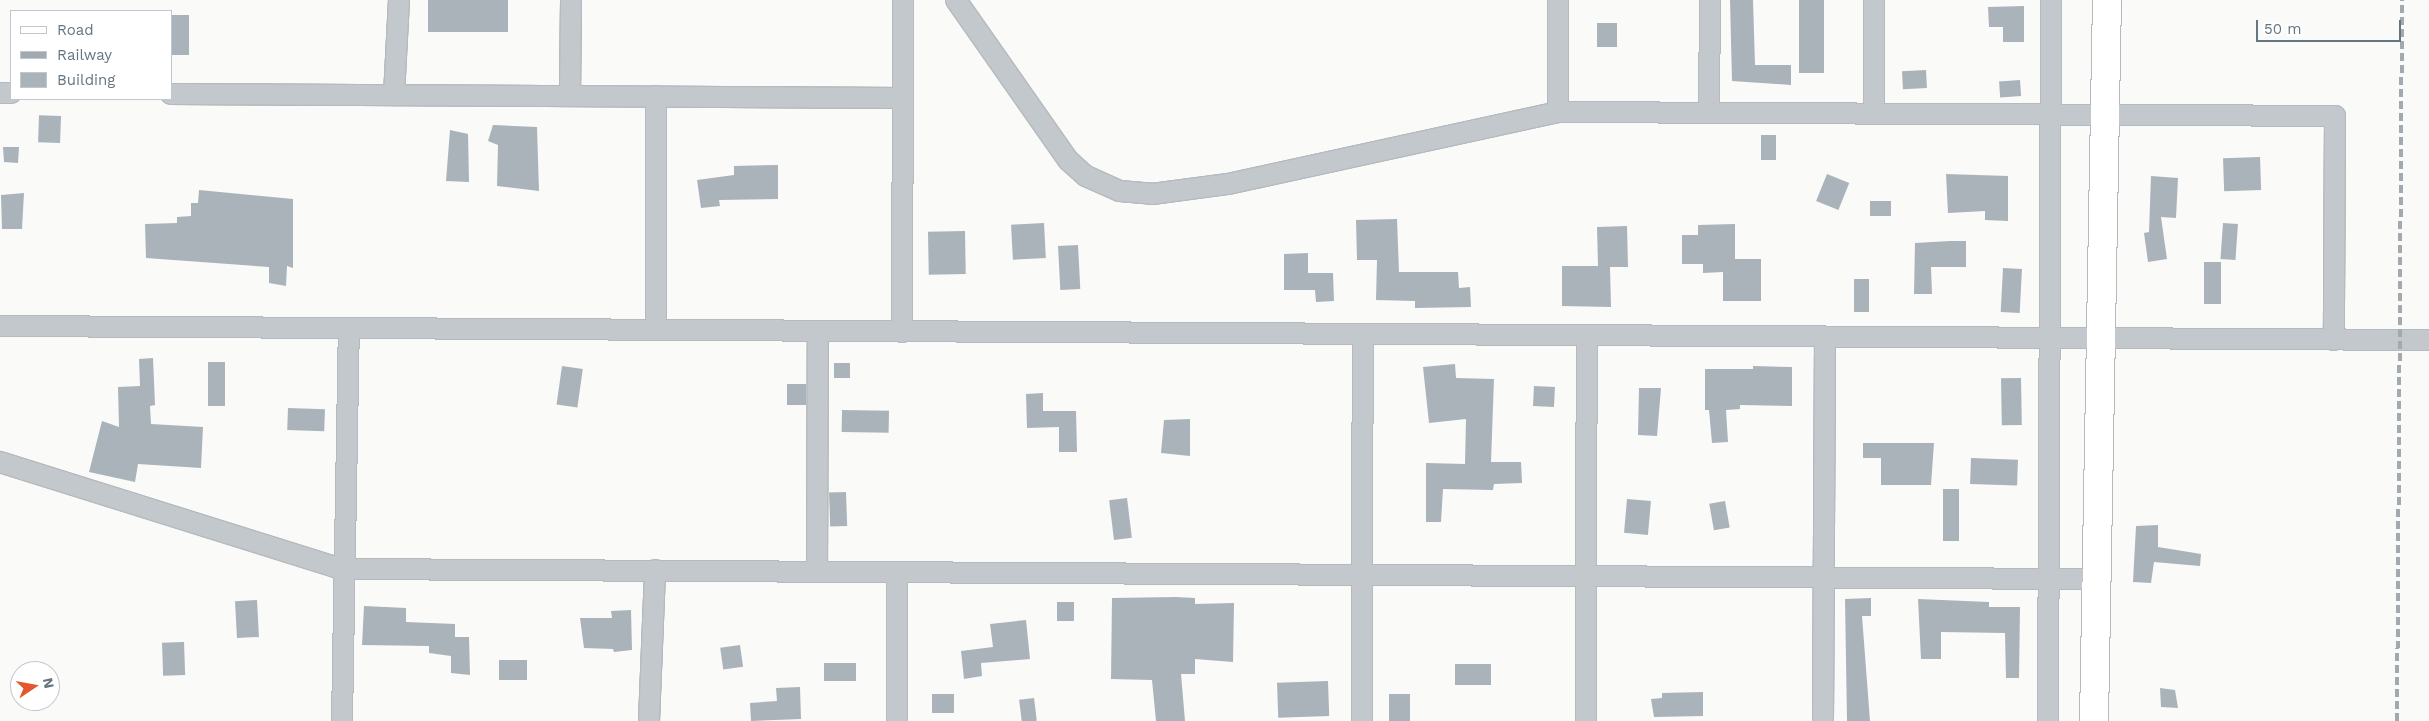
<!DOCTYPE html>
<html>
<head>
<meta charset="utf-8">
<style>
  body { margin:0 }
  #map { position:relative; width:2429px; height:721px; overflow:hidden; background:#fafaf8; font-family:"Work Sans",sans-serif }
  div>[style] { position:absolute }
  .building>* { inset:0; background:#aab3b9; transform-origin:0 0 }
  .roads { filter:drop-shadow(1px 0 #b5babe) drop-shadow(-1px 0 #b5babe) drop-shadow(0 1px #b5babe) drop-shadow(0 -1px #b5babe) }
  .minor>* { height:20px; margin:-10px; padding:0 10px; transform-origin:10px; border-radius:10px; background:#c3c8cc }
  .primary>* { height:28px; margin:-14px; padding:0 14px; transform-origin:14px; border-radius:14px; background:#fff }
  .rail>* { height:4px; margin-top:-2px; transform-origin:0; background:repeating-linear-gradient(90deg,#a2aab0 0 8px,transparent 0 12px) }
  span { translate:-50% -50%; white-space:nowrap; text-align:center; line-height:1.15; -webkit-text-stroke:5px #fff; paint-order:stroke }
  .legend { position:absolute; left:10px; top:10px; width:162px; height:90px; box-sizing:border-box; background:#fff; border:1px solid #c1c8cd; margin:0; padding:6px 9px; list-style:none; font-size:15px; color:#657683 }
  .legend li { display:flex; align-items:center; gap:10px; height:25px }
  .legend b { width:25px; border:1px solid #c1c8cd }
  .north { position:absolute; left:10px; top:661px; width:50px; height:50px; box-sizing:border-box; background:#fff; border:1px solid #c1c8cd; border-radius:50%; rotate:78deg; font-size:14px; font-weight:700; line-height:20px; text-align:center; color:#657683 }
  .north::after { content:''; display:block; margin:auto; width:18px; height:22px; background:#e4572e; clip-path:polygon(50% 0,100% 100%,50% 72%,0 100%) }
  .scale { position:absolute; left:2256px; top:20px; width:145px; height:22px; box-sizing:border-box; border:2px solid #657683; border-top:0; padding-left:6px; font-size:15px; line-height:18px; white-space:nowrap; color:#657683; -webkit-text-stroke:4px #fff; paint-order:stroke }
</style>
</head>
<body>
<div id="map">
  <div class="building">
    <div style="left:428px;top:0;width:80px;height:32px"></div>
    <div style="clip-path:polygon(1730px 0,1753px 0,1755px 65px,1791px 65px,1791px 85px,1732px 81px)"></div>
    <div style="left:1799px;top:0;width:25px;height:73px"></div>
    <div style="clip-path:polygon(2024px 6px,2024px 42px,2003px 42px,2003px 27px,1989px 27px,1988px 7px)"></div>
    <div style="left:171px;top:15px;width:18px;height:40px"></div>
    <div style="left:1597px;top:23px;width:20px;height:24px"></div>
    <div style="left:1926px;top:70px;width:18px;height:24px;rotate:87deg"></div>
    <div style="left:2020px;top:80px;width:16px;height:21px;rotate:86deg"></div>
    <div style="left:61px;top:116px;width:27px;height:22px;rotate:92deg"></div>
    <div style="clip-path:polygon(493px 125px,537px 127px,539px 191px,497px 186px,498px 145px,488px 141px)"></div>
    <div style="clip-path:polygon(450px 130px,468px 134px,469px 182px,446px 181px)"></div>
    <div style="left:1761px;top:135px;width:15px;height:25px"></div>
    <div style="clip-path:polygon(3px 147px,19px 147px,18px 163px,4px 162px)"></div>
    <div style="left:2260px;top:157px;width:33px;height:37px;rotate:88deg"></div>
    <div style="clip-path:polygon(778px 165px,778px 199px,719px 200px,720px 206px,701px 208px,697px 180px,734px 175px,734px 166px)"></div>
    <div style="left:1827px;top:174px;width:24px;height:29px;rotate:22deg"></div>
    <div style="clip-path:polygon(1946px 174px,2008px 176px,2008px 221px,1985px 220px,1985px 211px,1948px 213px)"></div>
    <div style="clip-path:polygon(2151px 176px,2178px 178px,2176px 218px,2161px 217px,2167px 259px,2148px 262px,2144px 233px,2149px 232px)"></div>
    <div style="clip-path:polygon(199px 190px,293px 199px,293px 268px,287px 266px,286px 286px,269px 283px,269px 267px,146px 258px,145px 224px,177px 223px,177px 217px,191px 216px,191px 203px,198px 203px)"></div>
    <div style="clip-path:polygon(24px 193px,22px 229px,2px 229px,1px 195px)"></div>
    <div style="left:1870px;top:201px;width:21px;height:15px"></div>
    <div style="clip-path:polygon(1397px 219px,1399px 272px,1458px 272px,1459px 288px,1470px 287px,1471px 307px,1415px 308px,1415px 301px,1376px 300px,1377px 260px,1357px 260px,1356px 220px)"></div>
    <div style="left:1044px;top:223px;width:35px;height:33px;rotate:87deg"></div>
    <div style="left:2223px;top:223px;width:15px;height:36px;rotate:4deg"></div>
    <div style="clip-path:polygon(1735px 224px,1735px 259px,1761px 259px,1761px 301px,1723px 301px,1723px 272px,1703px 273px,1703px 264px,1682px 264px,1682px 235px,1698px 235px,1698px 225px)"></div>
    <div style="clip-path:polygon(1627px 226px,1628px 267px,1610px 267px,1611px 307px,1562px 306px,1562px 266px,1598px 266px,1597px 227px)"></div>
    <div style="left:965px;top:231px;width:43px;height:37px;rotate:89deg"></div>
    <div style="clip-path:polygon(1950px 241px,1966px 241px,1966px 267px,1931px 267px,1932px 294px,1914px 294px,1915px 243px)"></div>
    <div style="left:1078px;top:245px;width:44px;height:20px;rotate:87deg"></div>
    <div style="clip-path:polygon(1308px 253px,1308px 273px,1333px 273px,1334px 301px,1316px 302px,1315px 290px,1284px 290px,1284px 254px)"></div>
    <div style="left:2204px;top:262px;width:17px;height:42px"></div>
    <div style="left:2003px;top:268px;width:19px;height:44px;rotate:3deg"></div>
    <div style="left:1854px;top:279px;width:15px;height:33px"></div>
    <div style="clip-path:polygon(153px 358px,155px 405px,150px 406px,151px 424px,203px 427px,201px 468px,138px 464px,135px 482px,89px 472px,102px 421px,119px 427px,118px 387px,140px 386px,139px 359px)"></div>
    <div style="left:208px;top:362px;width:17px;height:44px"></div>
    <div style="left:834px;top:363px;width:16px;height:15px"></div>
    <div style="clip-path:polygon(1455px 364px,1456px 378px,1494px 379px,1491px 462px,1521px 462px,1522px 483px,1494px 484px,1493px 490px,1443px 489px,1441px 522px,1426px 522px,1426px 463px,1465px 464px,1466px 419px,1429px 423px,1423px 367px)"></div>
    <div style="left:562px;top:366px;width:21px;height:39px;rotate:8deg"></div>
    <div style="clip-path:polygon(1753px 366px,1792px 367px,1792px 406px,1740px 405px,1740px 409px,1726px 410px,1728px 442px,1712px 443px,1709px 410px,1705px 410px,1705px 369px,1753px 369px)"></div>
    <div style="left:2021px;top:378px;width:47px;height:20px;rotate:89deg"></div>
    <div style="left:787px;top:384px;width:19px;height:21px"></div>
    <div style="left:1534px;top:386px;width:21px;height:20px;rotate:3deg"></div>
    <div style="clip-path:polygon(1639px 388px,1661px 388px,1657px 436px,1638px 435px)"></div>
    <div style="clip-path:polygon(1043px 393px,1043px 411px,1076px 411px,1077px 452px,1059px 452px,1059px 427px,1027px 428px,1026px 394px)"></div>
    <div style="left:288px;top:408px;width:37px;height:22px;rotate:2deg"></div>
    <div style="left:842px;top:410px;width:47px;height:22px;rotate:1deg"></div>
    <div style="clip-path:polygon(1190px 419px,1190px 456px,1161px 453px,1164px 420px)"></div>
    <div style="clip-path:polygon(1863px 443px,1934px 443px,1931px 485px,1881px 485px,1881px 458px,1863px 458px)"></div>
    <div style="left:1971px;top:458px;width:47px;height:26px;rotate:2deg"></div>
    <div style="left:1943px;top:489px;width:16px;height:52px"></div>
    <div style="left:846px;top:492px;width:34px;height:17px;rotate:88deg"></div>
    <div style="left:1127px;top:498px;width:40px;height:18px;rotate:83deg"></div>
    <div style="left:1627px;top:499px;width:24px;height:34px;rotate:5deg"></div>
    <div style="left:1725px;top:501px;width:27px;height:16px;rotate:80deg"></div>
    <div style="clip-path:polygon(2158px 525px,2158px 547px,2201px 554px,2200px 566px,2154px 562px,2151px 583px,2133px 582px,2136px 526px)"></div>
    <div style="clip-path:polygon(1176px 597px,1195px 598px,1195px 604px,1234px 603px,1233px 662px,1195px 659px,1195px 674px,1181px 674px,1185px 721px,1156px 721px,1152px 680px,1111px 679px,1112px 598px)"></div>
    <div style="clip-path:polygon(1871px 598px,1871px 616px,1862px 616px,1870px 721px,1847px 721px,1845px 599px)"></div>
    <div style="clip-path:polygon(1918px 599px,1989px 602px,1989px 607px,2020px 607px,2019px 678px,2006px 678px,2005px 633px,1941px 632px,1941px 659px,1921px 659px)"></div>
    <div style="left:257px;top:600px;width:37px;height:22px;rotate:87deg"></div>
    <div style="left:1057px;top:602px;width:17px;height:19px"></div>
    <div style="clip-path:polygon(364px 606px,406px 608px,406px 622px,455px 624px,455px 637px,469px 637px,470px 675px,451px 673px,451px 656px,429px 653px,429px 646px,362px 645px)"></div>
    <div style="clip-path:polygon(631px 610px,632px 650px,614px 652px,613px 649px,584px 648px,580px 618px,612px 618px,611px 611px)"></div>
    <div style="clip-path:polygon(1026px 620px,1030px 659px,981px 663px,982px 676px,964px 679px,961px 651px,993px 647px,990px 624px)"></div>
    <div style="left:184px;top:642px;width:33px;height:22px;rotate:88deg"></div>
    <div style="left:740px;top:645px;width:22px;height:20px;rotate:82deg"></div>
    <div style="left:527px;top:660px;width:20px;height:28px;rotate:90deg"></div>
    <div style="left:856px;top:663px;width:18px;height:32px;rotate:90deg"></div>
    <div style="left:1455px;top:664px;width:36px;height:21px"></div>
    <div style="left:1328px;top:681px;width:35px;height:51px;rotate:88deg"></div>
    <div style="clip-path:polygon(800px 687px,801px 719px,751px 721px,750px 703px,777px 701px,776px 688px)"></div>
    <div style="clip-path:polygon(2160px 688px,2175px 690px,2178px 708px,2161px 707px)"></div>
    <div style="clip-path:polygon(1703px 692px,1703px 716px,1654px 717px,1651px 699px,1662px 698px,1662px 693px)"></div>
    <div style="left:954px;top:694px;width:19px;height:22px;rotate:90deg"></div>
    <div style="left:1389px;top:694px;width:21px;height:27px"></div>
    <div style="left:1034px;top:698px;width:23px;height:15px;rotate:83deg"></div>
  </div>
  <div class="roads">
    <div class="minor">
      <div style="left:956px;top:0;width:195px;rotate:55deg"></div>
      <div style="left:1068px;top:160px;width:24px;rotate:42deg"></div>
      <div style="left:1086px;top:176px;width:37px;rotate:24deg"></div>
      <div style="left:1120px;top:191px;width:32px;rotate:5deg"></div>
      <div style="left:1152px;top:194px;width:77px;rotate:-7.5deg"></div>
      <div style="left:1228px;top:184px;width:338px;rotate:-12.3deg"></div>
      <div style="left:1558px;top:112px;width:777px;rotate:0.29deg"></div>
      <div style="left:2335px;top:116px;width:224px;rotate:90.3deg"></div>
      <div style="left:1558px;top:0;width:112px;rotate:90deg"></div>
      <div style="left:0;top:93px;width:11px"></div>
      <div style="left:171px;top:94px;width:732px;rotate:0.31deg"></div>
      <div style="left:394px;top:95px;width:95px;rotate:-87deg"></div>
      <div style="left:570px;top:96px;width:96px;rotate:-89.4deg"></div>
      <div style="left:1709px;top:113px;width:113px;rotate:-89.5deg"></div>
      <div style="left:1874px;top:114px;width:114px;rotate:-90deg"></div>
      <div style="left:0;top:326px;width:2429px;rotate:0.33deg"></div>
      <div style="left:656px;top:330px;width:234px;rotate:-90deg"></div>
      <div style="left:902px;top:332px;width:332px;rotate:-89.8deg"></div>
      <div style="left:0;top:462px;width:358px;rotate:17.4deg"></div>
      <div style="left:342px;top:569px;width:1754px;rotate:0.33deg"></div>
      <div style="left:817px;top:571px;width:240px;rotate:-89.8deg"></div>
      <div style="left:342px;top:721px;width:393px;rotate:-89deg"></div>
      <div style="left:649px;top:721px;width:151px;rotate:-87.7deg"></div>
      <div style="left:897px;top:721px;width:149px;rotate:-90deg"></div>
      <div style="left:1362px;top:721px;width:387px;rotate:-89.9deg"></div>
      <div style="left:1586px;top:721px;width:386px;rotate:-89.9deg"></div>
      <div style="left:1823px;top:721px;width:384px;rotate:-89.7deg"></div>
      <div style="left:2048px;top:721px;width:721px;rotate:-89.76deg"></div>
    </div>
    <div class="primary">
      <div style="left:2094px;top:721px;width:721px;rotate:-88.97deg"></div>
    </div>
  </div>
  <div class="rail">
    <div style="left:2397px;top:721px;width:721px;rotate:-89.6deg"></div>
  </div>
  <ul class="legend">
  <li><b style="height:6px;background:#fff"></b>Road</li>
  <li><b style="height:6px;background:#a2aab0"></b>Railway</li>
  <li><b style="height:14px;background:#aab3b9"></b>Building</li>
  </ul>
  <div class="north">N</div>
  <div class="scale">50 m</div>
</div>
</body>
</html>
